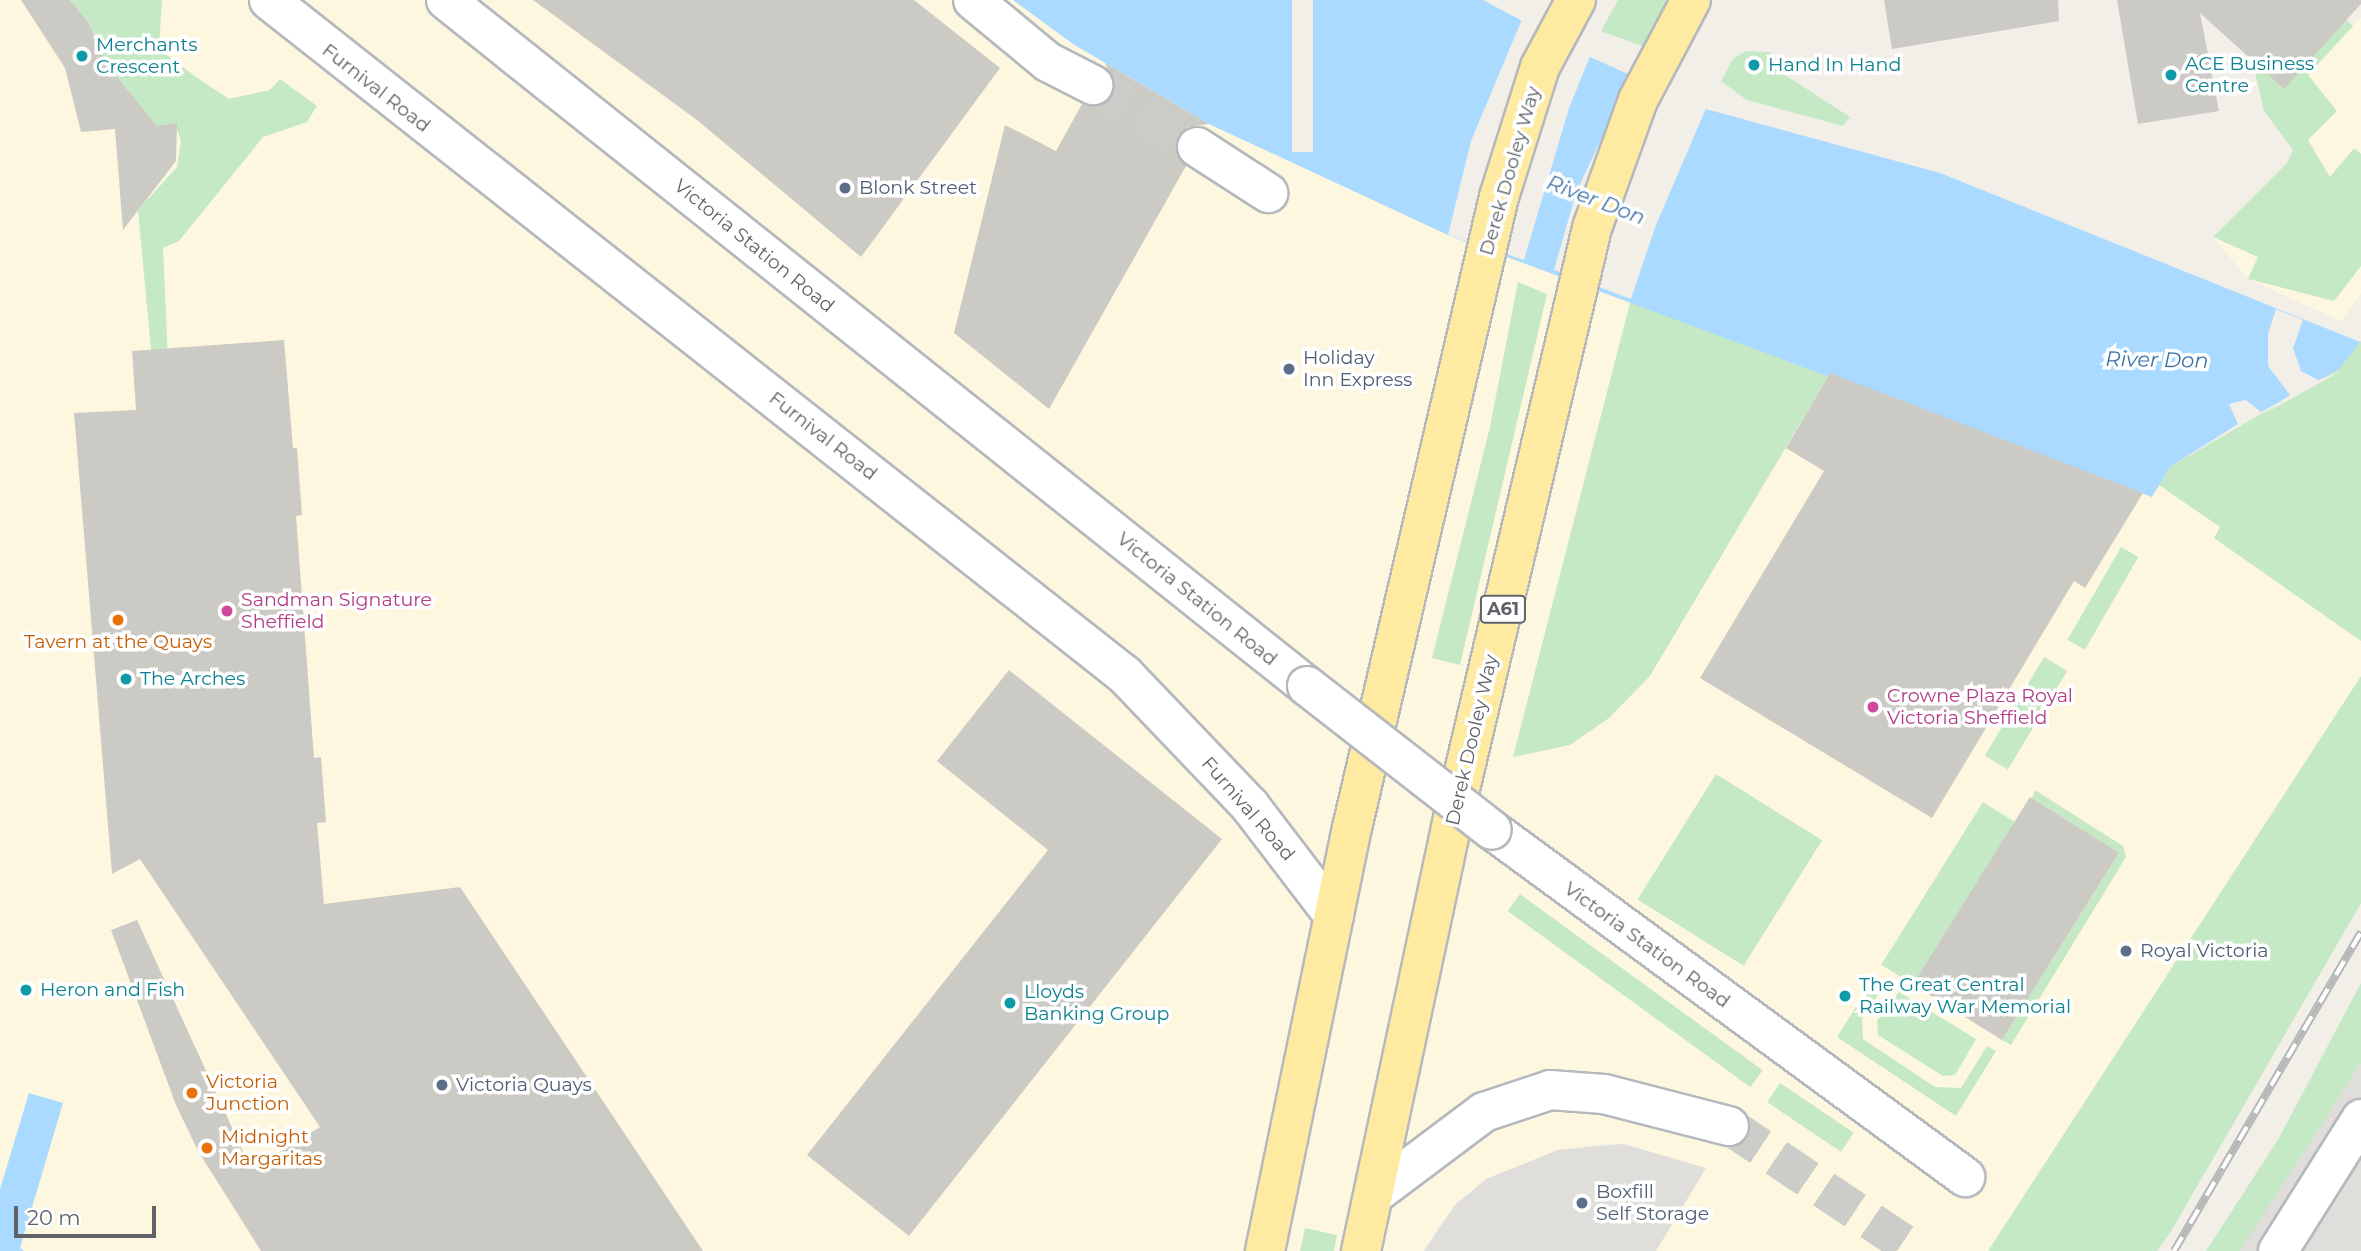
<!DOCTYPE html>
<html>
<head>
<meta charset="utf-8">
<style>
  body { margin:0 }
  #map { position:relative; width:2361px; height:1251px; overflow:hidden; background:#f1efe8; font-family:Montserrat,sans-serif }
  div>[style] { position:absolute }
  .commercial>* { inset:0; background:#fef7e0 }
  .industrial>* { inset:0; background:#e0deda }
  .green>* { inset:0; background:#c5e8c5; transform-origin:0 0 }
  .water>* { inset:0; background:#aadaff }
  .pier>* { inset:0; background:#f1efe8; transform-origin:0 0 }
  .building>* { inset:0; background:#cccac5; transform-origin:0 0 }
  .minor-tunnel>* { height:38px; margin-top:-19px; transform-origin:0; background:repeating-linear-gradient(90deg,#ccccc8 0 38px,transparent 0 57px) }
  .secondary-tunnel>* { height:38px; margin-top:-19px; transform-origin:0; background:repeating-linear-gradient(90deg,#ccccc8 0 38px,transparent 0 57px) }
  .roads { filter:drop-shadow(2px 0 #b5b8bc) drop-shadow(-2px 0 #b5b8bc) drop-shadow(0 2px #b5b8bc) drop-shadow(0 -2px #b5b8bc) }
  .minor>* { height:38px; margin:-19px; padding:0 19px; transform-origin:19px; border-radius:19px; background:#fff }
  .tertiary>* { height:38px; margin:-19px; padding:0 19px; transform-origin:19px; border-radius:19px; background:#fff }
  .secondary>* { height:38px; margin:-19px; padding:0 19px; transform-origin:19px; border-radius:19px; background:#fff }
  .trunk>* { height:38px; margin:-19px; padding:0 19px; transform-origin:19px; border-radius:19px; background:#feeaa1 }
  .rail>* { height:8px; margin-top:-4px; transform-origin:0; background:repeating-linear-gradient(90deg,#fff 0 16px,#b6b7b8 0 32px); box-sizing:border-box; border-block:2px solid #b6b7b8 }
  .bridges { filter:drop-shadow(2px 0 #b5b8bc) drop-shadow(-2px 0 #b5b8bc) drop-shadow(0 2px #b5b8bc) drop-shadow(0 -2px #b5b8bc) }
  .minor-bridge>* { height:38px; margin:-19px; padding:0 19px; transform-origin:19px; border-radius:19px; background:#fff }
  .dots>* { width:19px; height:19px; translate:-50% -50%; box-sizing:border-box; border:4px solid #fff; border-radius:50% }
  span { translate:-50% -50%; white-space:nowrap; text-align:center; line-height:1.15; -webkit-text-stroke:7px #fff; paint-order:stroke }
  .shield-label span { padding:2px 5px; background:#fff; border:2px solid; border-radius:5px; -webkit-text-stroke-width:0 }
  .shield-label { font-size:18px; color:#5f6368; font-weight:700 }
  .culture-label { font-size:19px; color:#0d838f }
  .left { translate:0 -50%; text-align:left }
  .street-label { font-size:19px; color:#5f6368 }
  .service-label { font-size:19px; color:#4e5e75 }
  .hotel-label { font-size:19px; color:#b23c85 }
  .food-label { font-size:19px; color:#c56008 }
  .water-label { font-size:21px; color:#4174aa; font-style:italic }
  .scale { position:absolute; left:14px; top:1206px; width:142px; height:32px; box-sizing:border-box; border:4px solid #5f6368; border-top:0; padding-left:9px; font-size:21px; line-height:24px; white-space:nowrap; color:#5f6368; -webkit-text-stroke:5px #fff; paint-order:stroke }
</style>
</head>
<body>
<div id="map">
  <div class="commercial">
    <div style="clip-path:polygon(0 0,1013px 0,1073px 44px,1209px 124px,1448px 235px,2152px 497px,2159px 485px,2361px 623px,2361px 713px,2007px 1251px,1656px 1251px,1662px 1240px,1624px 1144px,1602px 1144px,1558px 1150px,1486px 1179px,1442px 1222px,1424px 1251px,0 1251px)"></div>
    <div style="clip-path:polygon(2361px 17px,2361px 294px,2341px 321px,2248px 279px,2213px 237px,2287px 163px,2293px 150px,2264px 111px)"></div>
  </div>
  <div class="industrial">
    <div style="clip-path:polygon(2361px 1063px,2361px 1251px,2240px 1251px,2268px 1205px)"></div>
    <div style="clip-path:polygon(1624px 1144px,1706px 1168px,1656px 1251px,1424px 1251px,1455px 1205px,1486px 1179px,1558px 1150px)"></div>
  </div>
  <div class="green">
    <div style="clip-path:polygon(70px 0,162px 0,159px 49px,196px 77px,229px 99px,270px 90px,280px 79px,317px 106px,307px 122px,263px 137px,179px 241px,163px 248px,168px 359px,152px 360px,138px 210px,177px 167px,181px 141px,176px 127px,157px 126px,110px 68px,88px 22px)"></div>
    <div style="clip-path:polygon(1618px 0,1673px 0,1645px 47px,1601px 31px)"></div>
    <div style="clip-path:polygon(2325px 0,2353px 26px,2308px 75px,2337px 111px,2308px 140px,2330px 177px,2354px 148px,2361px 154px,2361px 266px,2334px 301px,2248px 279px,2258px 257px,2213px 237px,2287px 163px,2293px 150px,2264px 111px,2252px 60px)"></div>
    <div style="clip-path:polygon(1746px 51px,1771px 52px,1771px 66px,1850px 117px,1843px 126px,1747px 100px,1721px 81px,1733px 59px)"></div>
    <div style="clip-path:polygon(1518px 282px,1547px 294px,1460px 665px,1432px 658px,1490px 427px)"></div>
    <div style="clip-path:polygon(1631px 299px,1830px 373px,1650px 676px,1609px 718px,1570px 745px,1513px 757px)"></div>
    <div style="clip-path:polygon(2361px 341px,2361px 641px,2214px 538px,2220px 527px,2159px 485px,2170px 467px,2297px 393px)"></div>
    <div style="left:2121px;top:547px;width:20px;height:107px;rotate:30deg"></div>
    <div style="left:2044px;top:657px;width:27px;height:115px;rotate:31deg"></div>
    <div style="clip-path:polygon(2361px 676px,2361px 903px,2170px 1233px,2157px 1251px,1988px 1251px)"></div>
    <div style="left:1716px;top:774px;width:125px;height:148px;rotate:32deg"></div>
    <div style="clip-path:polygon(2035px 790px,2123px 846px,2126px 857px,2011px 1045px,2002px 1040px,2119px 853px,2032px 798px)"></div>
    <div style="left:1983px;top:802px;width:38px;height:192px;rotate:32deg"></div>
    <div style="left:1520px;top:894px;width:300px;height:21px;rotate:36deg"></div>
    <div style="clip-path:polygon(1874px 978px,1885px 985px,1862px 1018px,1863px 1039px,1935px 1087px,1961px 1088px,1987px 1046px,1996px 1051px,1956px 1116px,1837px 1037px)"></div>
    <div style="clip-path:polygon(2361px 983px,2361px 1063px,2240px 1251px,2206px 1251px,2279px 1138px)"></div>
    <div style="clip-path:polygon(1899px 992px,1976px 1039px,1955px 1075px,1943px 1076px,1878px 1035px,1877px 1021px)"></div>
    <div style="left:1780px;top:1083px;width:89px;height:23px;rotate:34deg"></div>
    <div style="clip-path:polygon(1305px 1228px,1337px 1235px,1334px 1251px,1300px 1251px)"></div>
  </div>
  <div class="water">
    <div style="clip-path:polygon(1013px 0,1483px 0,1590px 57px,1706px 109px,1940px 173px,2360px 342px,2339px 369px,2261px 412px,2246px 400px,2229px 404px,2238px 424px,2170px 467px,2152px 497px,1448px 235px,1209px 124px,1073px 44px)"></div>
    <div style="clip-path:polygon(29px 1093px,63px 1103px,20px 1248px,24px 1251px,0 1251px,0 1189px)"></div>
  </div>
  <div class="pier">
    <div style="left:1292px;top:0;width:21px;height:152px"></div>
    <div style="clip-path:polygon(1523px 17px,1591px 54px,1569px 108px,1524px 260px,1448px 235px,1471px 141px)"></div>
    <div style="clip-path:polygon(1632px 73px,1707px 106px,1656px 225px,1631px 299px,1554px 270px,1576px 193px)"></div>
    <div style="clip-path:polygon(2276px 309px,2303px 320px,2293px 348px,2301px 371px,2318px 380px,2341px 371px,2264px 414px,2290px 395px,2268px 366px,2268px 334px)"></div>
  </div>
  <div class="building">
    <div style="clip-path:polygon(21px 0,70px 0,88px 22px,110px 68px,157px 126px,177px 123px,176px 161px,123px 230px,115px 129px,81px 132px,65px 68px)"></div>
    <div style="clip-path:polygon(533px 0,914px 0,1000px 68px,861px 257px,697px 120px)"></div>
    <div style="clip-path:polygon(1884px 0,2058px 0,2059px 21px,1892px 49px)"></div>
    <div style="clip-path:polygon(2117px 0,2361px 0,2361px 4px,2284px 89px,2200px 13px,2219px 111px,2138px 124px)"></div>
    <div style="clip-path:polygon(1105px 63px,1209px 124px,1188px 127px,1178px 136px,1177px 156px,1186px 166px,1049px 409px,954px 333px,1005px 125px,1056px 151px,1082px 104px,1095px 107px,1112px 96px,1115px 83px)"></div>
    <div style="clip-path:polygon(284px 340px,293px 448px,297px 448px,302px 515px,296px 516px,314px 758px,321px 757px,326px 822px,317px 823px,324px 904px,460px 887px,703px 1251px,261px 1251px,198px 1151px,176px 1105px,111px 930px,137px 920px,251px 1169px,320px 1127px,140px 859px,112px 874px,74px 413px,136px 410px,132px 351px)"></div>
    <div style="clip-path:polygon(1830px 373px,2143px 493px,2085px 588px,2074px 581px,1932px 818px,1700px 678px,1824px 471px,1786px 448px)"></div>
    <div style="clip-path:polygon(1009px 670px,1222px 839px,909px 1236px,807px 1155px,1048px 850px,937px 761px)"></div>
    <div style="left:2030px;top:797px;width:105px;height:221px;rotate:32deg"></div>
  </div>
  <div class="minor-tunnel">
    <div style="left:1093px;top:85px;width:121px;rotate:30.8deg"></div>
  </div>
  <div class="secondary-tunnel">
    <div style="left:1729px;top:1126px;width:225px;rotate:33.8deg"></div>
  </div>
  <div class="roads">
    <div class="minor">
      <div style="left:446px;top:0;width:1101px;rotate:38.55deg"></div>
      <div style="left:973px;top:0;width:97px;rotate:39.6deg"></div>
      <div style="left:1048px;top:62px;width:51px;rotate:27.1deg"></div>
      <div style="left:1197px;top:147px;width:85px;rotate:32.9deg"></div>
      <div style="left:1492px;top:830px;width:587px;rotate:36.26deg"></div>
      <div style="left:2278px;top:1251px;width:156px;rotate:-57.8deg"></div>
    </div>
    <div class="tertiary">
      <div style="left:269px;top:0;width:1090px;rotate:38.26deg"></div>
      <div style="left:1125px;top:675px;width:181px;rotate:46.3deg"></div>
      <div style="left:1250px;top:806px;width:138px;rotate:52.6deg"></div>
    </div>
    <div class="secondary">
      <div style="left:1376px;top:1193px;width:135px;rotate:-36.9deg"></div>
      <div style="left:1484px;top:1112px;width:70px;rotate:-18.4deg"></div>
      <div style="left:1550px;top:1090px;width:54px;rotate:4.2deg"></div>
      <div style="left:1604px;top:1094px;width:129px;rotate:14.4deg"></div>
    </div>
    <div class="trunk">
      <div style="left:1265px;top:1251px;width:432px;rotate:-78.4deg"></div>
      <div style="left:1352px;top:828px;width:648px;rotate:-76.89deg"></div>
      <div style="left:1499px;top:197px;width:136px;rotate:-72.5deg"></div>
      <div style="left:1540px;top:67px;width:76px;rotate:-61.8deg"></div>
      <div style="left:1361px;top:1251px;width:438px;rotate:-78deg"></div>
      <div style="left:1452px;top:823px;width:611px;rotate:-76.76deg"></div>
      <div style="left:1592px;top:228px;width:136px;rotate:-70.2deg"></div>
      <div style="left:1638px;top:100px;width:113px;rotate:-62.1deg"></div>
    </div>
  </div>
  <div class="rail">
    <div style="left:2174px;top:1251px;width:370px;rotate:-59.6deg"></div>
  </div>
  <div class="bridges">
    <div class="minor-bridge">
      <div style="left:1307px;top:686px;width:234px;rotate:37.9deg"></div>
    </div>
  </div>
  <div class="dots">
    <div style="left:82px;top:56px;background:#0f9aa8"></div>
    <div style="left:1754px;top:65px;background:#0f9aa8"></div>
    <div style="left:2171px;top:75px;background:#0f9aa8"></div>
    <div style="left:845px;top:188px;background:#5c6f8a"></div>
    <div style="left:1289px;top:369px;background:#5c6f8a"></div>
    <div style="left:227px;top:611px;background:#d1479c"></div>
    <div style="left:118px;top:620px;background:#e8710a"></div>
    <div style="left:126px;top:679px;background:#0f9aa8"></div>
    <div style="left:1873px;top:707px;background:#d1479c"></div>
    <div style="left:2126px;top:951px;background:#5c6f8a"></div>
    <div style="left:26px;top:990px;background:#0f9aa8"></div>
    <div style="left:1845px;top:996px;background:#0f9aa8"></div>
    <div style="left:1010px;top:1003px;background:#0f9aa8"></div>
    <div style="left:442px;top:1085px;background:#5c6f8a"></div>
    <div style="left:192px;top:1093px;background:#e8710a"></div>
    <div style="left:207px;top:1148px;background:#e8710a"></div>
    <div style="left:1582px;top:1203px;background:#5c6f8a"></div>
  </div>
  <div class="shield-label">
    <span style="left:1503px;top:609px">A61</span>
  </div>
  <div class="culture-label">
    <span class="left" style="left:96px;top:56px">Merchants<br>Crescent</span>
    <span class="left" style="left:2185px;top:75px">ACE Business<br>Centre</span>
    <span class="left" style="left:1768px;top:65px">Hand In Hand</span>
    <span class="left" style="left:140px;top:679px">The Arches</span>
    <span class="left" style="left:1859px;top:996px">The Great Central<br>Railway War Memorial</span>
    <span class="left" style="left:40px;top:990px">Heron and Fish</span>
    <span class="left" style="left:1024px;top:1003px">Lloyds<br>Banking Group</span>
  </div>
  <div class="street-label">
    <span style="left:376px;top:88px;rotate:38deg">Furnival Road</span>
    <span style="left:1510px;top:171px;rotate:-74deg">Derek Dooley Way</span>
    <span style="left:754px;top:246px;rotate:39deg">Victoria Station Road</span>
    <span style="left:823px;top:436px;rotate:38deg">Furnival Road</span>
    <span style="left:1197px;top:599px;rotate:39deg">Victoria Station Road</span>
    <span style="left:1472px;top:740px;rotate:-77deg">Derek Dooley Way</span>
    <span style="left:1248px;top:809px;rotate:49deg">Furnival Road</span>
    <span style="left:1647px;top:945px;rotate:36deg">Victoria Station Road</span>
  </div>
  <div class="service-label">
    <span class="left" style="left:859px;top:188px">Blonk Street</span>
    <span class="left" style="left:1303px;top:369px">Holiday<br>Inn Express</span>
    <span class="left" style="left:2140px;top:951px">Royal Victoria</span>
    <span class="left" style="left:456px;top:1085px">Victoria Quays</span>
    <span class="left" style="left:1596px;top:1203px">Boxfill<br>Self Storage</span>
  </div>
  <div class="hotel-label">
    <span class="left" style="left:241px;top:611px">Sandman Signature<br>Sheffield</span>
    <span class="left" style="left:1887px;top:707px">Crowne Plaza Royal<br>Victoria Sheffield</span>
  </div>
  <div class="food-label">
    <span style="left:118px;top:642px">Tavern at the Quays</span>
    <span class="left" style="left:206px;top:1093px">Victoria<br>Junction</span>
    <span class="left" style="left:221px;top:1148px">Midnight<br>Margaritas</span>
  </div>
  <div class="water-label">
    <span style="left:1596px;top:200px;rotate:21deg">River Don</span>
    <span style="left:2157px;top:360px;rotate:1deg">River Don</span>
  </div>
  <div class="scale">20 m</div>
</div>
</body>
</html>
